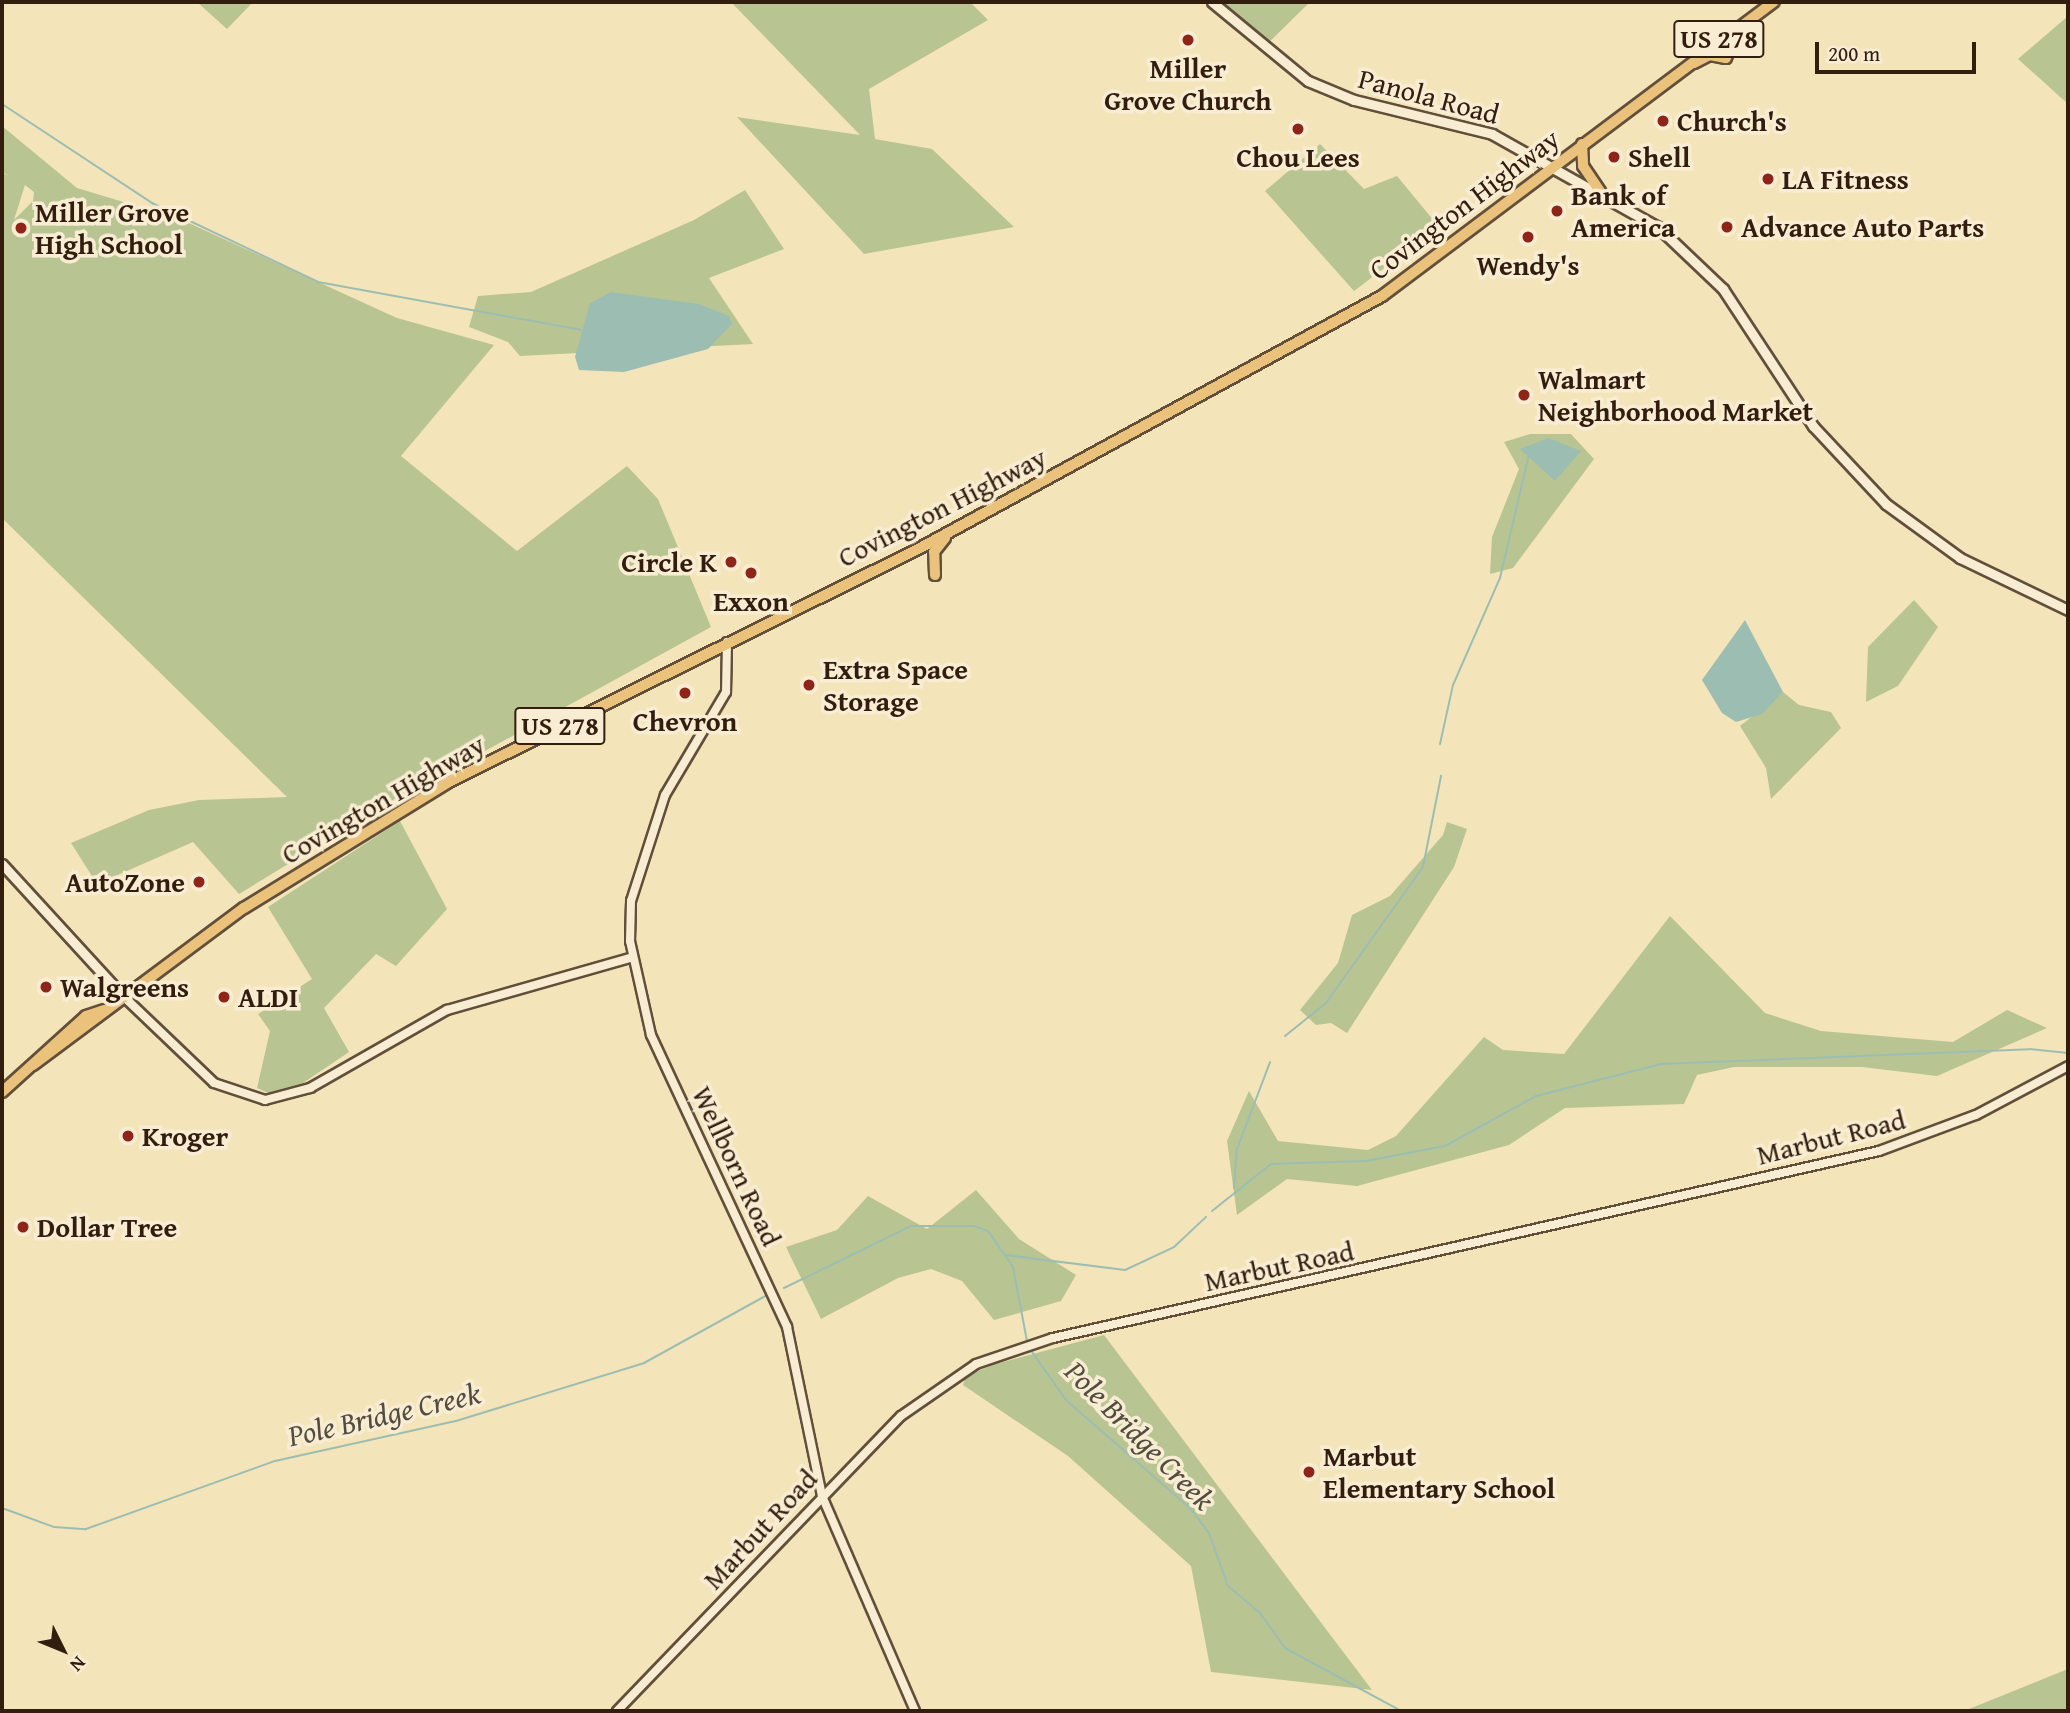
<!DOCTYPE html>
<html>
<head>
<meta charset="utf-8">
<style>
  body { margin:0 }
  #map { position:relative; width:2070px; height:1713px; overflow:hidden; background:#f4e4b9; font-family:"Gentium Book Plus",serif }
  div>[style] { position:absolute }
  .green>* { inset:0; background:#b8c592 }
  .water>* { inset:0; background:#9cbeb2 }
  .stream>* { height:2px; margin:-1px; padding:0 1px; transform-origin:1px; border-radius:1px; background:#9cbeb2 }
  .roads { filter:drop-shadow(2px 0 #624f3a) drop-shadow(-2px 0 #624f3a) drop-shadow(0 2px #624f3a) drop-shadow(0 -2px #624f3a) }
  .tertiary>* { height:8px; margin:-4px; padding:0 4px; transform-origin:4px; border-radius:4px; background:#f8edd2 }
  .secondary>* { height:9px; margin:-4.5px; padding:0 4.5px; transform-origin:4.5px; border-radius:4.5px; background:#f8edd2 }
  .primary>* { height:10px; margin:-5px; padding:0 5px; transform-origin:5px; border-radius:5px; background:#eac27c }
  .dots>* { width:19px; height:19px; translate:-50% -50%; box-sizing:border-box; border:4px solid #f8edd2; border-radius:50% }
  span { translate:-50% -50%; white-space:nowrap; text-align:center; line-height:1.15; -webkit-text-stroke:7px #f8edd2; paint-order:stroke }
  .shield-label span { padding:2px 5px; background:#f8edd2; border:2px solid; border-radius:5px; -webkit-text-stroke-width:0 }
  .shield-label { font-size:26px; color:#321d0f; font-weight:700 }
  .poi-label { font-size:28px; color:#321d0f; font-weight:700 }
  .left { translate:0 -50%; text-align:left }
  .right { translate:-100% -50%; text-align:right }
  .street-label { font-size:28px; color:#321d0f }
  .water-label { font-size:30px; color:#524d40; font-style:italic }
  .frame { position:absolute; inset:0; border:4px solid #321d0f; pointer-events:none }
  .north { position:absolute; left:28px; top:1615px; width:70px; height:70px; -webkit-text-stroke:5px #f8edd2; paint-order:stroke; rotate:133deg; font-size:19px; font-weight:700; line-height:28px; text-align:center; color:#321d0f }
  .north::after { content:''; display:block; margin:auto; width:24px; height:32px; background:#321d0f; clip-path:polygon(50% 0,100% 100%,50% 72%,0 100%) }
  .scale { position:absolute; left:1815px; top:42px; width:161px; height:32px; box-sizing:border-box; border:4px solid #321d0f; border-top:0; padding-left:9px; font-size:21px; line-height:24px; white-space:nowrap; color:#321d0f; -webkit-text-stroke:5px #f8edd2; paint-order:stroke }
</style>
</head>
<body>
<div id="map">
  <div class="green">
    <div style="clip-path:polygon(197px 2px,253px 2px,227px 29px)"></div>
    <div style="clip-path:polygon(731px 2px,970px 2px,988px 20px,869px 89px,875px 139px,932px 149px,1014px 227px,864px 254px,737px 117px,860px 135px)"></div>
    <div style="clip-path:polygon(1211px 2px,1310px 2px,1260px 51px)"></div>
    <div style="clip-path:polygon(2068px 16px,2068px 104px,2018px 59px)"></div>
    <div style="clip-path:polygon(evenodd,2px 126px,77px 188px,180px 219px,397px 318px,494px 345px,401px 456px,517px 551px,627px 466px,658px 499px,711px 627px,372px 813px,239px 894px,193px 842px,97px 884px,71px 843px,149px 810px,199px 800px,287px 797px,2px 518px,2px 173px,9px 176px,2px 172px,2px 126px,25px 185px,34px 192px,33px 201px,14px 220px,25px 185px)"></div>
    <div style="clip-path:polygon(1320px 144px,1364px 189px,1397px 176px,1439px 227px,1354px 291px,1265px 191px)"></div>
    <div style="clip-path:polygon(745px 190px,784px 249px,709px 278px,753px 344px,520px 356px,508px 342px,469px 327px,478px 296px,531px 292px,694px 220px)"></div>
    <div style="clip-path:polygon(1530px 434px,1571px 434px,1594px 459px,1513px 568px,1490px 574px,1492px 537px,1519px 469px,1504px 442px)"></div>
    <div style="clip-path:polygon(1914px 600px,1938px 627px,1898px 686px,1866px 702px,1868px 647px)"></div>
    <div style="clip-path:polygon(1783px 692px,1799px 705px,1831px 712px,1841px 728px,1771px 799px,1766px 768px,1740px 726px)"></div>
    <div style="clip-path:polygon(400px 821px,447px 909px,396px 966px,376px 954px,324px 1008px,349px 1052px,303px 1083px,268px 1093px,257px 1088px,270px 1031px,258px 1014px,312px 979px,268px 907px)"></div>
    <div style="clip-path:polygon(1447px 822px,1467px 829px,1454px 867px,1347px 1033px,1331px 1023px,1316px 1025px,1300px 1010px,1338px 963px,1352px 915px,1390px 896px,1443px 835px)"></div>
    <div style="clip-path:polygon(1670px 916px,1765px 1013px,1821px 1031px,1953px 1042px,2007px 1010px,2047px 1028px,1937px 1076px,1862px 1067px,1734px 1067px,1697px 1075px,1684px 1104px,1565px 1108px,1509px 1145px,1357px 1186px,1287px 1179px,1237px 1215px,1227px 1141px,1249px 1091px,1278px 1141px,1368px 1150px,1396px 1136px,1484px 1037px,1503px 1050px,1564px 1054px)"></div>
    <div style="clip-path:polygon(976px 1190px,1019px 1239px,1076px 1275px,1061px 1301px,994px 1320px,962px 1281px,931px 1269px,898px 1278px,821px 1319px,786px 1247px,837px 1230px,868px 1196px,927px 1229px)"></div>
    <div style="clip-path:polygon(1104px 1335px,1372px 1690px,1211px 1672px,1191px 1566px,1068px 1456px,963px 1385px,966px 1376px,995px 1364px)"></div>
    <div style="clip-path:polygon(2068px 1669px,2068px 1711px,1964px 1711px)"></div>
  </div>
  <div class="water">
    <div style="clip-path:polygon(611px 292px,699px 304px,729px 316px,732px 324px,708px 349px,624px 372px,579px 370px,575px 357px,590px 303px)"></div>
    <div style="clip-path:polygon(1548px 438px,1581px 451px,1555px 481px,1520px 449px)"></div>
    <div style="clip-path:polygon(1745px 620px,1783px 692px,1762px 714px,1736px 722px,1722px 713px,1702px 680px)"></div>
  </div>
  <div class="stream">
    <div style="left:2px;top:104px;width:180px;rotate:33.4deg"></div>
    <div style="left:152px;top:203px;width:184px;rotate:25.4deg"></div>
    <div style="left:318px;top:282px;width:267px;rotate:10.3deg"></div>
    <div style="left:1440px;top:744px;width:60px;rotate:-77.6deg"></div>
    <div style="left:1453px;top:685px;width:117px;rotate:-66.3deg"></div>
    <div style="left:1500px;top:578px;width:127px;rotate:-76.8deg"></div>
    <div style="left:1285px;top:1036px;width:53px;rotate:-38.8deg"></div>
    <div style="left:1326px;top:1003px;width:167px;rotate:-54.5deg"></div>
    <div style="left:1423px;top:867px;width:93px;rotate:-78.8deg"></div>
    <div style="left:1234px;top:1188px;width:39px;rotate:-86deg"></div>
    <div style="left:1237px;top:1149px;width:93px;rotate:-69.2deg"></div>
    <div style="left:1212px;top:1211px;width:75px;rotate:-38.5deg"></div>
    <div style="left:1271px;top:1164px;width:95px;rotate:-1.8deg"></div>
    <div style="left:1366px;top:1161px;width:80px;rotate:-10.8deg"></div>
    <div style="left:1445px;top:1146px;width:104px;rotate:-28.8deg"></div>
    <div style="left:1536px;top:1096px;width:129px;rotate:-14.4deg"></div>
    <div style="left:1661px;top:1064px;width:369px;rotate:-2.3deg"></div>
    <div style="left:2030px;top:1049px;width:38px;rotate:6deg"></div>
    <div style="left:1005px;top:1255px;width:121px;rotate:7.1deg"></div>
    <div style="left:1125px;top:1270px;width:54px;rotate:-25.1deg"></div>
    <div style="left:1174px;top:1247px;width:44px;rotate:-43.2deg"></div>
    <div style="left:784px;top:1288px;width:141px;rotate:-26deg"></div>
    <div style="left:911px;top:1226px;width:63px"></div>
    <div style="left:974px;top:1226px;width:15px;rotate:20deg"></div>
    <div style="left:988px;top:1231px;width:44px;rotate:55.2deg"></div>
    <div style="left:1013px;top:1267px;width:75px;rotate:79.3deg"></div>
    <div style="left:1030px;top:1349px;width:62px;rotate:54.8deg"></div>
    <div style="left:1066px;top:1400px;width:164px;rotate:41.1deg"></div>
    <div style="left:1190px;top:1508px;width:31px;rotate:53deg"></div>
    <div style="left:1209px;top:1533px;width:56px;rotate:70.3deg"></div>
    <div style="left:1228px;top:1586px;width:42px;rotate:40.2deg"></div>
    <div style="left:1260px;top:1613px;width:43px;rotate:54.5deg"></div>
    <div style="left:1285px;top:1648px;width:132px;rotate:28.5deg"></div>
    <div style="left:2px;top:1508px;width:55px;rotate:20.1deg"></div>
    <div style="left:54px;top:1527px;width:32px;rotate:4deg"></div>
    <div style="left:86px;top:1529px;width:201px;rotate:-19.8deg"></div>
    <div style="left:275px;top:1461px;width:185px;rotate:-12.5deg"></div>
    <div style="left:456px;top:1421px;width:197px;rotate:-17.1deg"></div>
    <div style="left:644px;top:1363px;width:141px;rotate:-28.9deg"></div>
  </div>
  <div class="roads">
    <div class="tertiary">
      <div style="left:727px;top:642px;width:50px;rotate:91.1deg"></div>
      <div style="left:726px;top:692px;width:120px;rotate:120.6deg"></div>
      <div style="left:665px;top:795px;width:111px;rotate:107.8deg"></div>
      <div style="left:631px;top:901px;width:40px;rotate:91.4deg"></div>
      <div style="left:630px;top:941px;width:96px;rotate:77.4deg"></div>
      <div style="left:651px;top:1035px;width:322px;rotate:65deg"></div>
      <div style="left:787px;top:1327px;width:173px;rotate:78.3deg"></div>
      <div style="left:822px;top:1496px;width:234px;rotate:66.6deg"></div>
      <div style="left:122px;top:995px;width:127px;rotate:43.7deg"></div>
      <div style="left:214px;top:1083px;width:54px;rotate:18.4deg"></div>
      <div style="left:265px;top:1100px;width:47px;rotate:-14.9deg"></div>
      <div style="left:310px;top:1088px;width:158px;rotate:-29.7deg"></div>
      <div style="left:447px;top:1010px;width:193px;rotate:-15.9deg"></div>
      <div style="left:617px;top:1711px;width:409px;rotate:-46.1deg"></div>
      <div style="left:901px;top:1416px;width:91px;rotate:-34.7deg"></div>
      <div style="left:976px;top:1364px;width:81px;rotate:-18.7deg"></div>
      <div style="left:1053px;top:1338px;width:847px;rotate:-12.76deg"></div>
      <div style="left:1879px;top:1151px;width:103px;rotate:-20.4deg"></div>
      <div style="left:1976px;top:1115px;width:104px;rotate:-28deg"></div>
    </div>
    <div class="secondary">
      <div style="left:1212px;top:2px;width:124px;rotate:39.5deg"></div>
      <div style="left:1308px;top:81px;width:50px;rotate:22.4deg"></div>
      <div style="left:1354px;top:100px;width:142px;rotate:13.8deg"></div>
      <div style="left:1492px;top:134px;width:190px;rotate:29.3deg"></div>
      <div style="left:1658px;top:227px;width:90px;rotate:43.6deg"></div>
      <div style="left:1723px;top:289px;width:164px;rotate:56.7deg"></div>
      <div style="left:1813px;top:426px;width:107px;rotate:46.9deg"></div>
      <div style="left:1886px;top:504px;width:92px;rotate:36.1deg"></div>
      <div style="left:1960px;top:558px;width:120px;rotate:25.7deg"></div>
      <div style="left:2px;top:864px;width:178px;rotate:47.5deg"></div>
    </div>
    <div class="primary">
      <div style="left:1694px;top:63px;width:18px;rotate:-27deg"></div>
      <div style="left:1710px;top:55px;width:16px;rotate:11deg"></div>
      <div style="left:1726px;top:58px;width:30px;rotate:-69deg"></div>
      <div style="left:1582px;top:144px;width:22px;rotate:87deg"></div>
      <div style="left:1583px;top:166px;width:32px;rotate:56deg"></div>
      <div style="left:935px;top:575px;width:23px;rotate:-92deg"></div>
      <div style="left:934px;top:552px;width:18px;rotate:-52deg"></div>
      <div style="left:33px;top:1065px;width:263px;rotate:-36.7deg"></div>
      <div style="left:244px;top:908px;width:238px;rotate:-31.6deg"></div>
      <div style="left:447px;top:783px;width:528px;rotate:-26.42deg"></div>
      <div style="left:920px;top:548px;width:526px;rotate:-28.61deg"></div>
      <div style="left:1382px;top:296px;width:490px;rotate:-36.9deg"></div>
      <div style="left:2px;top:1092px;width:113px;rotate:-42.1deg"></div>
      <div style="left:86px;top:1016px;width:19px;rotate:-18deg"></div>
    </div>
  </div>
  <div class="dots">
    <div style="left:1188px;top:40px;background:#8f2418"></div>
    <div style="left:1663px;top:121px;background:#8f2418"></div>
    <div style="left:1298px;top:129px;background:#8f2418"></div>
    <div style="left:1614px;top:157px;background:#8f2418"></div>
    <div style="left:1768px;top:179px;background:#8f2418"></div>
    <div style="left:1557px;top:211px;background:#8f2418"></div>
    <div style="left:1727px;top:227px;background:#8f2418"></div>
    <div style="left:21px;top:228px;background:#8f2418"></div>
    <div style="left:1528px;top:237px;background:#8f2418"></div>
    <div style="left:1524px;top:395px;background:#8f2418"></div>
    <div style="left:731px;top:562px;background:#8f2418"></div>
    <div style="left:751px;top:573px;background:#8f2418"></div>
    <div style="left:809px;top:685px;background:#8f2418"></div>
    <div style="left:685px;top:693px;background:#8f2418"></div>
    <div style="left:199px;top:882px;background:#8f2418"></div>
    <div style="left:46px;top:987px;background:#8f2418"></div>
    <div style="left:224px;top:997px;background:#8f2418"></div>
    <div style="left:128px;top:1136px;background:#8f2418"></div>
    <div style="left:23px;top:1227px;background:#8f2418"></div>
    <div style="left:1309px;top:1472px;background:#8f2418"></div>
  </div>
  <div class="shield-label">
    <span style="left:1719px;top:39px">US 278</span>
    <span style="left:560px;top:726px">US 278</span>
  </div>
  <div class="poi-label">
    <span style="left:1188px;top:84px">Miller<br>Grove Church</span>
    <span class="left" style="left:1677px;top:121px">Church's</span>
    <span style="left:1298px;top:157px">Chou Lees</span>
    <span class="left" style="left:1628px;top:157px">Shell</span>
    <span class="left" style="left:1782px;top:179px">LA Fitness</span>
    <span class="left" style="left:1571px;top:211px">Bank of<br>America</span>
    <span class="left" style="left:35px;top:228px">Miller Grove<br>High School</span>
    <span class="left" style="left:1741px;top:227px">Advance Auto Parts</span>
    <span style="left:1528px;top:265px">Wendy's</span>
    <span class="left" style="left:1538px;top:395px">Walmart<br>Neighborhood Market</span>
    <span class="right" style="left:717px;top:562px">Circle K</span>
    <span style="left:751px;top:601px">Exxon</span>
    <span class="left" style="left:823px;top:685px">Extra Space<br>Storage</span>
    <span style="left:685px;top:721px">Chevron</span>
    <span class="right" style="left:185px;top:882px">AutoZone</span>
    <span class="left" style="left:60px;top:987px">Walgreens</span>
    <span class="left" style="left:238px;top:997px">ALDI</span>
    <span class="left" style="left:142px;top:1136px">Kroger</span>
    <span class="left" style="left:37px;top:1227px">Dollar Tree</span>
    <span class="left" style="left:1323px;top:1472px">Marbut<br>Elementary School</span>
  </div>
  <div class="street-label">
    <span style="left:1429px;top:96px;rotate:15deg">Panola Road</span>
    <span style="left:1464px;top:204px;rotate:-37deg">Covington Highway</span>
    <span style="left:942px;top:507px;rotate:-27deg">Covington Highway</span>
    <span style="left:383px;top:799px;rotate:-30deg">Covington Highway</span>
    <span style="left:1831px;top:1137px;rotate:-14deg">Marbut Road</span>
    <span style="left:737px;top:1166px;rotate:65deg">Wellborn Road</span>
    <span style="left:1279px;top:1266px;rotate:-12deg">Marbut Road</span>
    <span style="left:760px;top:1529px;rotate:-47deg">Marbut Road</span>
  </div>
  <div class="water-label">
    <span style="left:384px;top:1414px;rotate:-13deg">Pole Bridge Creek</span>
    <span style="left:1140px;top:1435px;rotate:45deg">Pole Bridge Creek</span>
  </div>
  <div class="frame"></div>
  <div class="north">N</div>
  <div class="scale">200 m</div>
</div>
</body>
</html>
